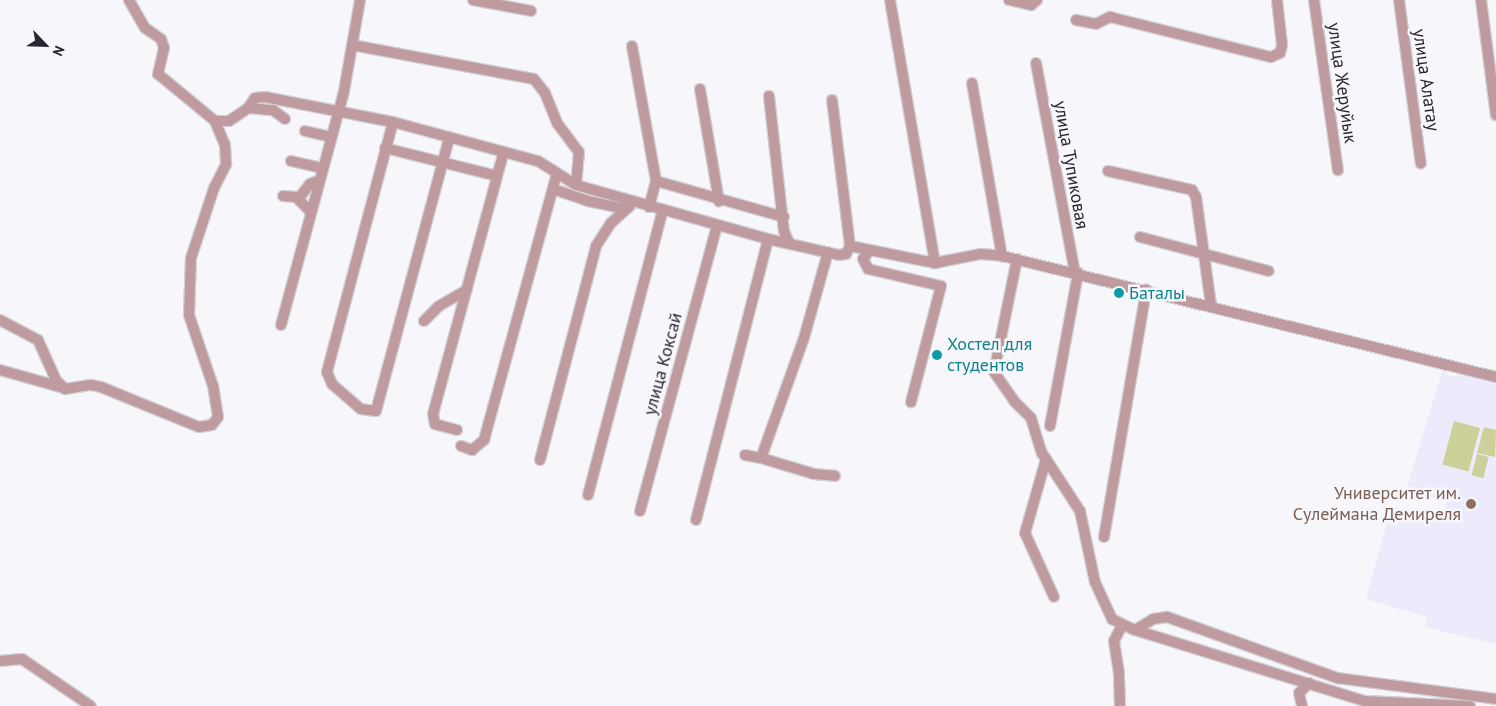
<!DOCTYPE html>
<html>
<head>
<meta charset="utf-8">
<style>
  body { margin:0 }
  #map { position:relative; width:1496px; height:706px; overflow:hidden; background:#f7f6fb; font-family:"PT Sans",sans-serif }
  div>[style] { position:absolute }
  .education>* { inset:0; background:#edeafc }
  .green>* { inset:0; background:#cdd098; transform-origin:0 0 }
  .roads { filter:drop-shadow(1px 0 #d2d1d6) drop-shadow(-1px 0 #d2d1d6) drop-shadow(0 1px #d2d1d6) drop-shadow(0 -1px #d2d1d6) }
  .minor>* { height:10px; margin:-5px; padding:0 5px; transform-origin:5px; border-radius:5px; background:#bf9b9f }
  .dots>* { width:14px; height:14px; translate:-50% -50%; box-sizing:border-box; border:2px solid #f7f6fb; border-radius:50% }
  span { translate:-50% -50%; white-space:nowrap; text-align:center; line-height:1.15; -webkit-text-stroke:5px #f7f6fb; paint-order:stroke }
  .street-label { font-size:18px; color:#292630 }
  .culture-label { font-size:18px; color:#0d838f }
  .left { translate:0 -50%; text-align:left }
  .education-label { font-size:18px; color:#785e54 }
  .right { translate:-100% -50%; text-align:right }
  .north { position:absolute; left:20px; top:20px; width:50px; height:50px; -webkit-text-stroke:4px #f7f6fb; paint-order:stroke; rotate:114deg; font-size:14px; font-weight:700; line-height:20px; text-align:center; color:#292630 }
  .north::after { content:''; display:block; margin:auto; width:18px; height:22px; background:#292630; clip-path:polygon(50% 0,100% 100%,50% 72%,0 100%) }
</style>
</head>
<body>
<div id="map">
  <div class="education">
    <div style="clip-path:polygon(1443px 369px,1449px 370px,1447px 375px,1454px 377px,1459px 373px,1496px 382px,1496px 644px,1425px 627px,1427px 617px,1366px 599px,1390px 512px,1412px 519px,1447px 508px,1445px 501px,1406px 490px)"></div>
  </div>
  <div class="green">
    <div style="left:1454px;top:421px;width:27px;height:45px;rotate:15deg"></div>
    <div style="clip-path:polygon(1484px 427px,1496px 430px,1495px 457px,1477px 453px)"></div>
    <div style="left:1477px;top:454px;width:12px;height:22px;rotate:14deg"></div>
  </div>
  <div class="roads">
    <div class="minor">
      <div style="left:473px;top:0;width:59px;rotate:10.7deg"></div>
      <div style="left:890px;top:0;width:267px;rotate:80.3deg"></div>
      <div style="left:1009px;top:0;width:23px;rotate:13deg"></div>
      <div style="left:1031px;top:5px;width:8px;rotate:-40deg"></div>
      <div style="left:1314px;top:0;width:172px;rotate:82deg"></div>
      <div style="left:1399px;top:0;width:165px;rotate:82.4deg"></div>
      <div style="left:1481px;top:0;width:116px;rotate:82.6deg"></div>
      <div style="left:1076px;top:20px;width:20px;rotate:11deg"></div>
      <div style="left:1096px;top:24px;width:16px;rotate:-27deg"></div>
      <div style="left:1110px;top:17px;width:166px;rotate:14deg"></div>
      <div style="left:1271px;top:57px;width:10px;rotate:-24deg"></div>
      <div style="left:1280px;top:53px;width:8px;rotate:-76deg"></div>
      <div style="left:1282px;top:45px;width:45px;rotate:-96.3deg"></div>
      <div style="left:352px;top:45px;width:185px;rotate:10.6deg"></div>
      <div style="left:534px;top:79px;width:18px;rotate:52deg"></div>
      <div style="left:545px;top:93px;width:32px;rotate:68deg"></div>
      <div style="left:557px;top:123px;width:36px;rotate:53deg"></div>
      <div style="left:579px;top:152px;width:33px;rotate:95deg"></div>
      <div style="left:632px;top:46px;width:137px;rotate:79.9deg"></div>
      <div style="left:656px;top:181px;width:27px;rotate:105deg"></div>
      <div style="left:1036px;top:63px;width:214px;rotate:79.5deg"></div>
      <div style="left:972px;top:83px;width:176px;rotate:80.2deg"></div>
      <div style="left:700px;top:89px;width:114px;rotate:80.4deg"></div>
      <div style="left:769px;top:96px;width:136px;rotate:83.7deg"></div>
      <div style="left:784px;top:231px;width:13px;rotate:67deg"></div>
      <div style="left:248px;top:108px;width:25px;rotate:5deg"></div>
      <div style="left:273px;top:110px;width:15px;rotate:37deg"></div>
      <div style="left:215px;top:121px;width:14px"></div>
      <div style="left:229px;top:121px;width:23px;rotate:-34deg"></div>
      <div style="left:248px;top:108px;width:12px;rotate:-55deg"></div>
      <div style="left:255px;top:98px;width:10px;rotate:-6deg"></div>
      <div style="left:265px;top:97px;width:130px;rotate:11.1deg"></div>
      <div style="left:393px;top:122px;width:150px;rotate:15.1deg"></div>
      <div style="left:538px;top:161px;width:45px;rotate:32.3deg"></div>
      <div style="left:576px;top:185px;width:199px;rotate:15.7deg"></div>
      <div style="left:768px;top:239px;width:73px;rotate:12.7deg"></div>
      <div style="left:839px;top:255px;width:7px;rotate:-8deg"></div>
      <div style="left:846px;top:254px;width:9px;rotate:-63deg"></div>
      <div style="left:850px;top:246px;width:147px;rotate:-97deg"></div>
      <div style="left:393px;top:122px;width:259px;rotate:104.8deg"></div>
      <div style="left:327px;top:372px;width:13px;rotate:67deg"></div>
      <div style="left:332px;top:384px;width:38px;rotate:41deg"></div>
      <div style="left:361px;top:409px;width:15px;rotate:8deg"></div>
      <div style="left:376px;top:411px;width:282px;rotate:-75deg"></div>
      <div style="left:305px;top:131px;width:27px;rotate:13deg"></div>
      <div style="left:385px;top:148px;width:115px;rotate:14deg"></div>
      <div style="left:497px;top:176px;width:25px;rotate:-74deg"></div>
      <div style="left:291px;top:161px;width:32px;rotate:13deg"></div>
      <div style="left:1108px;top:171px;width:86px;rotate:12.7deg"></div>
      <div style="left:1192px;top:190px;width:8px;rotate:60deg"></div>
      <div style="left:1196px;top:197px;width:109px;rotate:82.1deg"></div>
      <div style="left:656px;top:181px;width:133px;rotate:15.7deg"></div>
      <div style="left:553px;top:189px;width:37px;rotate:19deg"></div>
      <div style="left:588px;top:201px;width:34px;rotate:12deg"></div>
      <div style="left:621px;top:208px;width:8px;rotate:-7deg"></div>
      <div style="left:283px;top:196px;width:13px;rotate:4deg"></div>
      <div style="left:296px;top:197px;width:20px;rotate:45deg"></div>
      <div style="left:298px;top:199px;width:19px;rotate:-51deg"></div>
      <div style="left:310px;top:184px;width:9px;rotate:-21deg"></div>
      <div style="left:1140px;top:237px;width:133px;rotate:14.8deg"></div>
      <div style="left:850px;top:246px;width:87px;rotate:11.3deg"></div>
      <div style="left:935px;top:263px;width:47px;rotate:-11.1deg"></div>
      <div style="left:981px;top:254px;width:21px;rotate:5deg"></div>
      <div style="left:1002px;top:256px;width:509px;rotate:13.76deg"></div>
      <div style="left:870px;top:250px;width:11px;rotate:128deg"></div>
      <div style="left:863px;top:259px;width:11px;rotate:63deg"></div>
      <div style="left:868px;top:269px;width:75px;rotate:13.1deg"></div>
      <div style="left:941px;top:286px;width:120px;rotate:104.5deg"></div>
      <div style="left:1017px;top:259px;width:115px;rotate:101.5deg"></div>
      <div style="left:994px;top:372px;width:37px;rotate:55deg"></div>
      <div style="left:1015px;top:402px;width:23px;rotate:45deg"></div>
      <div style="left:1031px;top:418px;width:37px;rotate:73deg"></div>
      <div style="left:1042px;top:453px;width:69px;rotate:56.8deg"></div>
      <div style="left:1080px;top:511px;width:73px;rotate:78.1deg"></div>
      <div style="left:1095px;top:582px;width:41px;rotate:65.3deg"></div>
      <div style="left:1112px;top:619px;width:25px;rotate:26deg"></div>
      <div style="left:1135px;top:630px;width:21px;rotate:-31deg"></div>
      <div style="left:1153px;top:619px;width:14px;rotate:-8deg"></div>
      <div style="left:1167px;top:617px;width:181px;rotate:19.7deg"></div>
      <div style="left:1337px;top:678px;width:160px;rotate:7.5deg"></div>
      <div style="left:0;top:320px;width:43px;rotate:27.8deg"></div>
      <div style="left:38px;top:340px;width:44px;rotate:65.8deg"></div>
      <div style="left:56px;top:380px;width:13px;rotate:45deg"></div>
      <div style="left:65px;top:389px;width:26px;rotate:-9deg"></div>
      <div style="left:91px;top:385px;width:10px;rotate:11deg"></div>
      <div style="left:101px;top:387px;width:106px;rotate:22.2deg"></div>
      <div style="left:199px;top:427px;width:13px;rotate:-9deg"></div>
      <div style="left:212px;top:425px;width:10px;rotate:-53deg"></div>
      <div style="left:218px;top:417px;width:31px;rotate:-99deg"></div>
      <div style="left:213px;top:386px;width:75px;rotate:-108.7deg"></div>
      <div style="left:189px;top:315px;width:57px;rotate:-88deg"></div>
      <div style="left:191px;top:258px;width:74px;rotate:-71.8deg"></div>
      <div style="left:214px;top:188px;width:27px;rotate:-63deg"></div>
      <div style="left:226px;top:164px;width:19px;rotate:-93deg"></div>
      <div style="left:225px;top:145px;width:26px;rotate:-113deg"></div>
      <div style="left:215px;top:121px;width:74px;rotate:-140.5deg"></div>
      <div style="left:158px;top:74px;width:27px;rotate:-77deg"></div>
      <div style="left:164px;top:48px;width:9px;rotate:-108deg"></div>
      <div style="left:161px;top:39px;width:19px;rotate:-145deg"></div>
      <div style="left:145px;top:28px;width:32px;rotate:-120deg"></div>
      <div style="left:424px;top:321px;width:21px;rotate:-45deg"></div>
      <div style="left:439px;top:306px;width:32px;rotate:-30deg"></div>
      <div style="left:281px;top:325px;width:242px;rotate:-74.9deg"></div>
      <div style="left:344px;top:91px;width:92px;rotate:-80deg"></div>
      <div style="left:0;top:370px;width:66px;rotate:15.7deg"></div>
      <div style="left:1050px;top:426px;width:156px;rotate:-79.6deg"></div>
      <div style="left:457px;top:430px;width:23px;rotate:-165deg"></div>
      <div style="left:435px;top:424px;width:10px;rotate:-101deg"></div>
      <div style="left:433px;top:414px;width:246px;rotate:-74.9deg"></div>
      <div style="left:461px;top:446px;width:12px;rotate:20deg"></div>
      <div style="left:472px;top:450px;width:16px;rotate:-40deg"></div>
      <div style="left:484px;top:440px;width:276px;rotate:-74.7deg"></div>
      <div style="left:745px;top:455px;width:16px;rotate:11deg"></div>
      <div style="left:761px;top:458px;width:127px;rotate:-70.3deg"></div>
      <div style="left:804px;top:338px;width:89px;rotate:-74.4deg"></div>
      <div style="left:761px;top:458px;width:55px;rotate:16.8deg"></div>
      <div style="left:814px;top:474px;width:21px;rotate:5deg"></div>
      <div style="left:1046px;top:459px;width:77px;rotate:105.8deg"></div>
      <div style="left:1025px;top:533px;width:70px;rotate:65.6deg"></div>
      <div style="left:540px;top:460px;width:221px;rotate:-75.3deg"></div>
      <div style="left:596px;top:246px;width:27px;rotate:-57deg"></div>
      <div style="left:611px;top:223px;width:25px;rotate:-42deg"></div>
      <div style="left:588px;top:495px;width:295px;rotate:-75.3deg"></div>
      <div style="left:640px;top:511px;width:296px;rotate:-74.9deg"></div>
      <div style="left:696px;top:520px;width:290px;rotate:-75.6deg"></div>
      <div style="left:1104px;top:537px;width:251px;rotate:-80.3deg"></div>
      <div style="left:1135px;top:630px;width:241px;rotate:17.2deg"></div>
      <div style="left:1365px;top:701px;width:105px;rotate:2.7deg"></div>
      <div style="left:0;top:661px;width:22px;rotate:-5deg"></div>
      <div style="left:22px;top:659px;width:83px;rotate:34.3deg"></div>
      <div style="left:1120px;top:706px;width:33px;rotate:-92deg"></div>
      <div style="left:1119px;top:673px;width:32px;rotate:-99deg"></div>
      <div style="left:1114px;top:641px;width:18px;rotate:-63deg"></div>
      <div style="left:1302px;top:706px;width:13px;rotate:-103deg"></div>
      <div style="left:1299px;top:693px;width:14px;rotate:-45deg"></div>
    </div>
  </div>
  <div class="dots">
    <div style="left:1119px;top:293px;background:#0f9aa8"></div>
    <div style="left:937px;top:355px;background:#0f9aa8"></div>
    <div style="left:1471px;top:504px;background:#8d6e63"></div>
  </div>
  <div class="street-label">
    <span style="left:1426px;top:80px;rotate:82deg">улица Алатау</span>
    <span style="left:1342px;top:83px;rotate:82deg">улица Жеруйык</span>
    <span style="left:1071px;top:165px;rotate:80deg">улица Тупиковая</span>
    <span style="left:663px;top:364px;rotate:-75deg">улица Коксай</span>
  </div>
  <div class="culture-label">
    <span class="left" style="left:1129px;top:293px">Баталы</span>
    <span class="left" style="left:947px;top:355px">Хостел для<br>студентов</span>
  </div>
  <div class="education-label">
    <span class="right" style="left:1461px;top:504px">Университет им.<br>Сулеймана Демиреля</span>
  </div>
  <div class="north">N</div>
</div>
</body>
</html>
